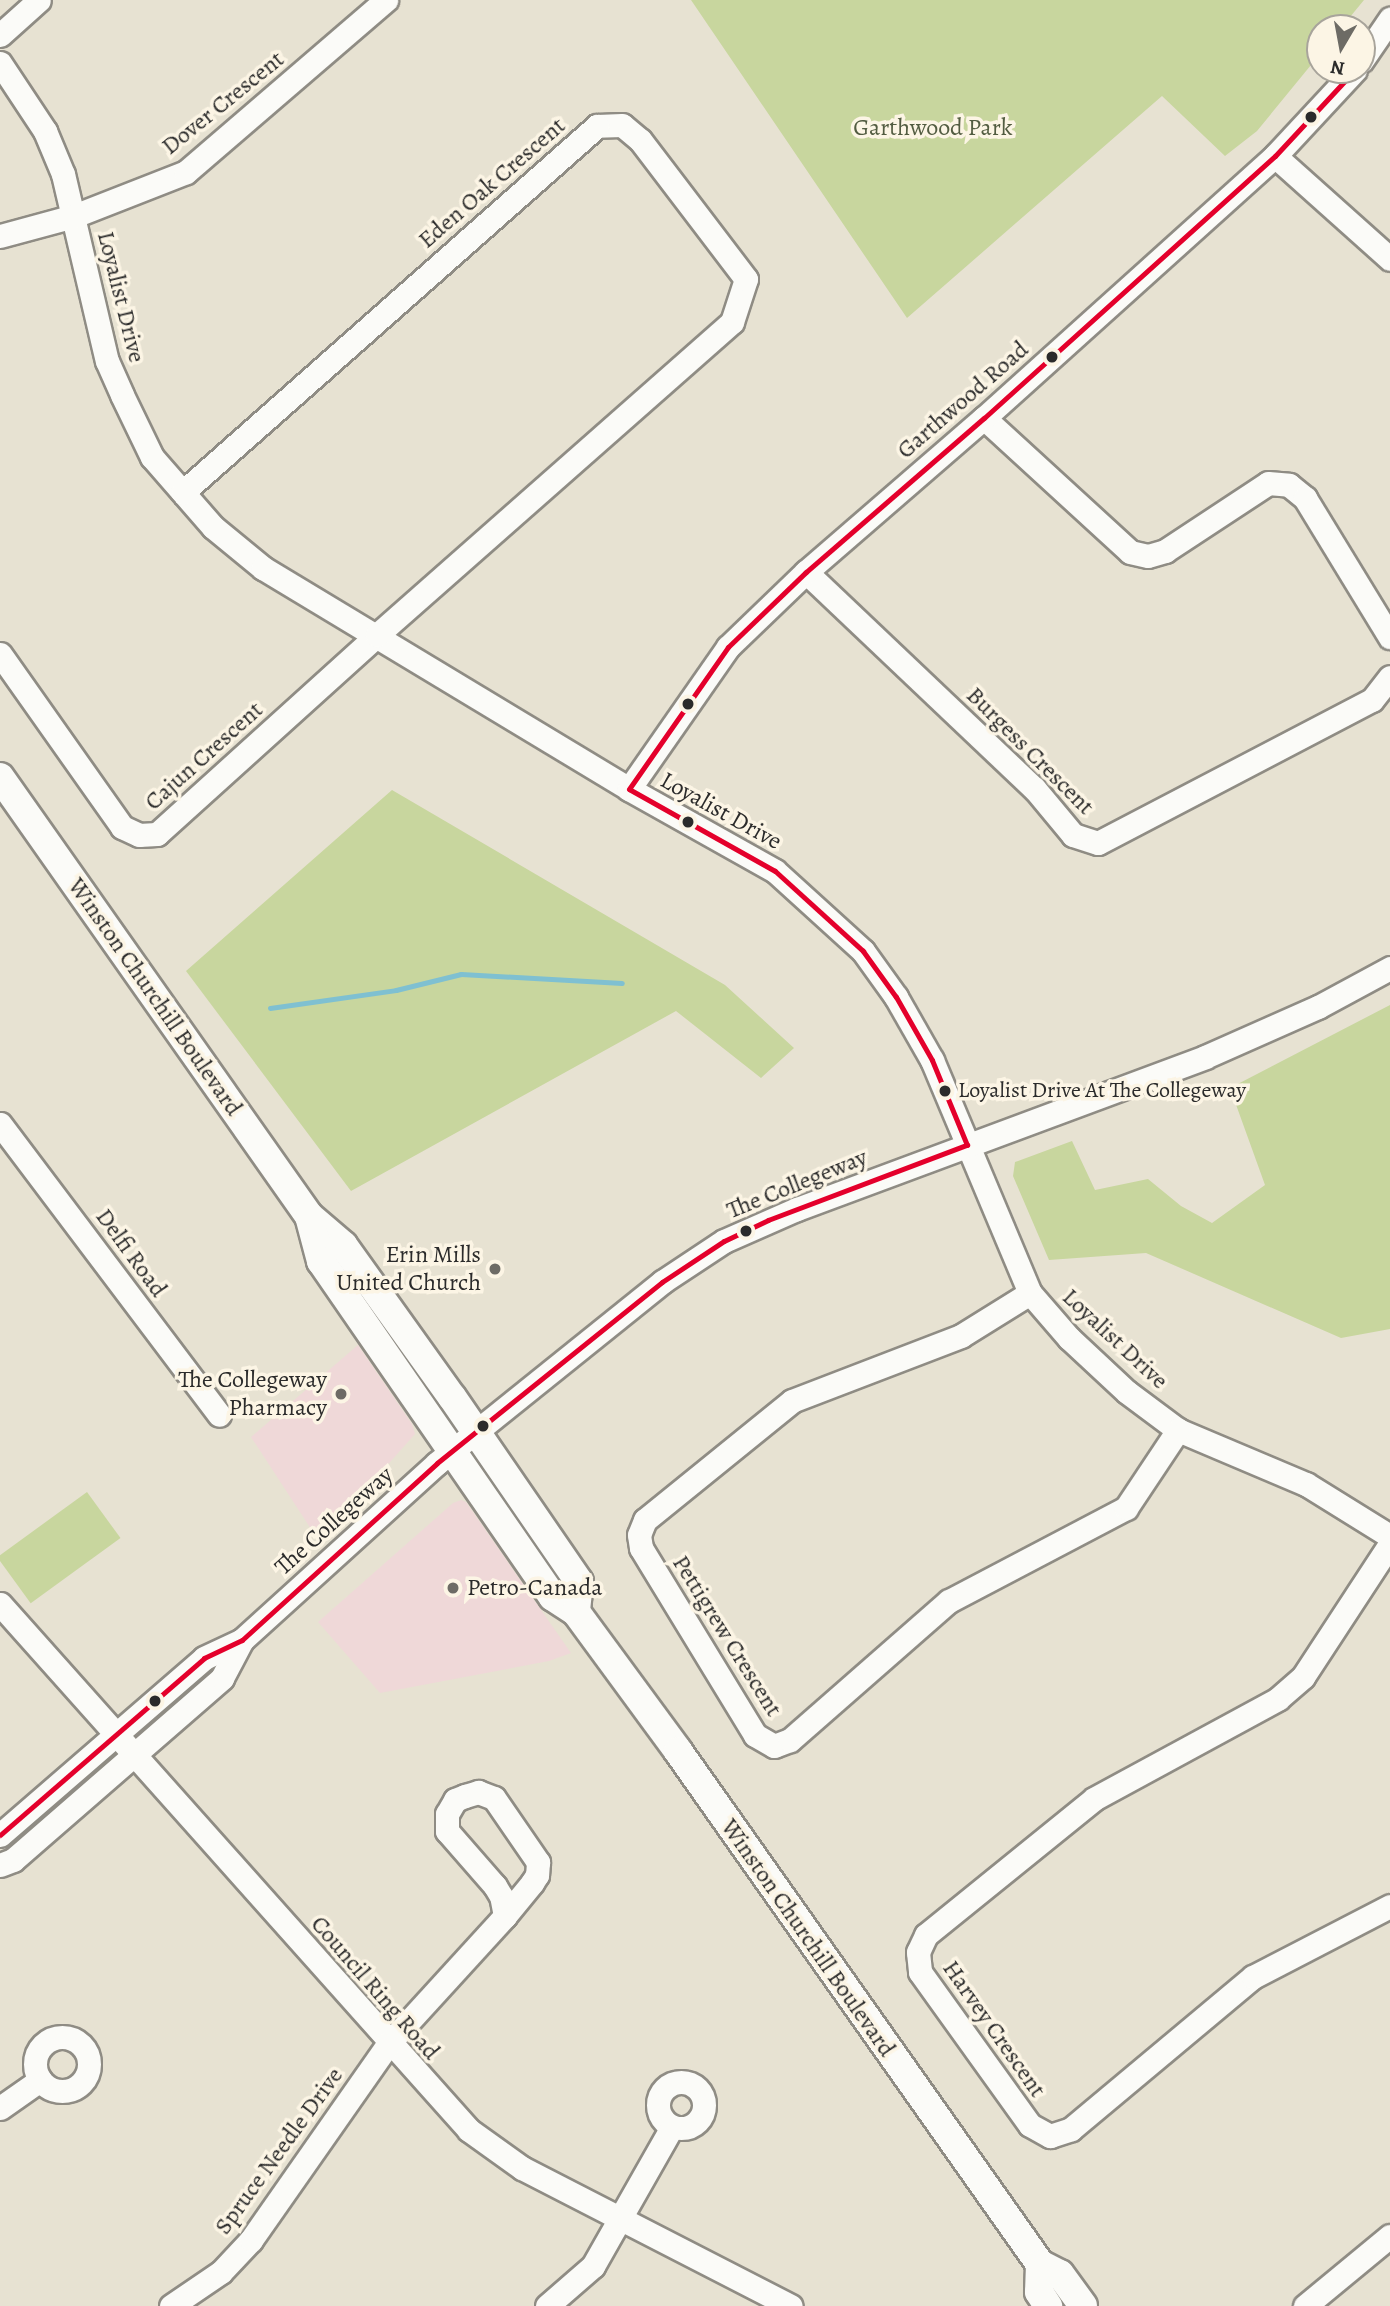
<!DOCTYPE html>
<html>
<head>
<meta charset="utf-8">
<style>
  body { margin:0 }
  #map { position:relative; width:1390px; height:2306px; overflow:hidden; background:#e7e2d2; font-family:Alegreya,serif }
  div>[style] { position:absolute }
  .built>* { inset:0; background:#efd8d8 }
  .green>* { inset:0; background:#c8d69e; transform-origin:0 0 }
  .stream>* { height:5px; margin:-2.5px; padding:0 2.5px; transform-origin:2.5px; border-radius:2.5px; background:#7fc0d1 }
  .roads { filter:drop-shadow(2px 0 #8f8c84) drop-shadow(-2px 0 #8f8c84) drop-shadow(0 2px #8f8c84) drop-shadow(0 -2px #8f8c84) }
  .minor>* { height:23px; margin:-11.5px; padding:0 11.5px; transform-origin:11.5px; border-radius:11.5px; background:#fbfbf8 }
  .minor>.ring { margin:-11.5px; padding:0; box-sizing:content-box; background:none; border:23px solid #fbfbf8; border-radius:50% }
  .major>* { height:28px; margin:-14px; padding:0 14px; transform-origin:14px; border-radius:14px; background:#fbfbf8 }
  .bus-1>* { height:5px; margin:-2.5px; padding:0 2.5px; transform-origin:2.5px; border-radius:2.5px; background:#e4002b }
  .dots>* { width:19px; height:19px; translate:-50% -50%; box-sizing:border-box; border:4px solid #fcf5e5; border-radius:50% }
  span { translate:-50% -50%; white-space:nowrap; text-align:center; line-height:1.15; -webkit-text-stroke:7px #fcf5e5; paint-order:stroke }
  .bus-label { font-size:22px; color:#2b2b2b }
  .left { translate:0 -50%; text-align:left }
  .street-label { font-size:24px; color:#2b2b2b }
  .park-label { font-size:24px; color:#525c41 }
  .poi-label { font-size:24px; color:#2b2b2b }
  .right { translate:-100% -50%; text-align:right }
  .north { position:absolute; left:1306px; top:14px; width:70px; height:70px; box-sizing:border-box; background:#fcf5e5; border:2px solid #a8a49b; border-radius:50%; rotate:190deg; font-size:19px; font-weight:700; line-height:28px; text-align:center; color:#2b2b2b }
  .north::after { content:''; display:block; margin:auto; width:24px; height:32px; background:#6d6b65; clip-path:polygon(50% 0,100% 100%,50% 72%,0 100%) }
</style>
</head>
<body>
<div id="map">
  <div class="built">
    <div style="clip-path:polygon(358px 1345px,412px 1424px,415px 1434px,383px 1470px,313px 1532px,251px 1437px)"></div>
    <div style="clip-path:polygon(461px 1500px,466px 1502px,571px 1653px,549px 1661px,380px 1693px,318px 1622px,453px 1503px)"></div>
  </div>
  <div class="green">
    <div style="clip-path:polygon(691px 0,1364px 0,1341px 28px,1320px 28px,1320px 54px,1257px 131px,1225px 156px,1162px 96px,907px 318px)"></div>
    <div style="clip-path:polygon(392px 790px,725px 985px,794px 1048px,761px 1078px,676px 1011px,351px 1191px,186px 971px)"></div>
    <div style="clip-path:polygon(1390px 1005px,1390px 1329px,1341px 1338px,1146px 1253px,1049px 1260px,1013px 1176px,1015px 1162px,1072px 1141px,1095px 1190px,1148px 1179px,1181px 1206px,1212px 1223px,1265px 1185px,1230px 1088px)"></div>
    <div style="left:87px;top:1492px;width:57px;height:111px;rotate:54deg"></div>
  </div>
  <div class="stream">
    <div style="left:270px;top:1008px;width:127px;rotate:-8.1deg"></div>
    <div style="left:396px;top:990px;width:67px;rotate:-13.8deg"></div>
    <div style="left:461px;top:974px;width:161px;rotate:3.2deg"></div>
  </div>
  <div class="roads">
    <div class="minor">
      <div style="left:0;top:35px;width:52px;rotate:-41.9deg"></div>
      <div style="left:1362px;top:60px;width:50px;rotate:-55.7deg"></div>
      <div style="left:0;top:63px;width:82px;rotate:56.5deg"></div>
      <div style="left:45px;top:131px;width:47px;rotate:67.3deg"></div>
      <div style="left:63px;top:174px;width:192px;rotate:76.8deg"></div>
      <div style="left:107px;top:361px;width:37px;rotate:66deg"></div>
      <div style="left:122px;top:395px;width:69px;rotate:64.2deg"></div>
      <div style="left:152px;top:457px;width:93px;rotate:48.9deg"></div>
      <div style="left:213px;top:527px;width:65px;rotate:39.4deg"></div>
      <div style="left:263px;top:568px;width:428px;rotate:31.1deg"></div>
      <div style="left:629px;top:789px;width:167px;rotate:29.3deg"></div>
      <div style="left:775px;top:871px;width:119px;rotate:42.3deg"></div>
      <div style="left:863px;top:951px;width:57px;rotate:54.3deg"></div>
      <div style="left:896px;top:997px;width:73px;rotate:60.3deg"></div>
      <div style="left:932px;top:1060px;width:253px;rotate:67.2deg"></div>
      <div style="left:1030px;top:1293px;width:60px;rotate:49.1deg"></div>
      <div style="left:1069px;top:1338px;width:79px;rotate:43deg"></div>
      <div style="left:1127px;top:1392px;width:64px;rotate:36.7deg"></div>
      <div style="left:1178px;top:1430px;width:139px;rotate:22.9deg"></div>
      <div style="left:1306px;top:1484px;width:99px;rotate:31.8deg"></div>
      <div style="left:1275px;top:156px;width:154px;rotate:41.8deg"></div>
      <div style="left:0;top:236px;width:77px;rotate:-15.1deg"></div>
      <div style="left:74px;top:216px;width:120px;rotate:-21.4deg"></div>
      <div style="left:186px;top:172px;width:264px;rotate:-40.7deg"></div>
      <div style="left:984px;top:418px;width:198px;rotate:42.5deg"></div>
      <div style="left:1130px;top:552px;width:18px;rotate:13deg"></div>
      <div style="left:1148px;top:556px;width:18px;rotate:-16deg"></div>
      <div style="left:1165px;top:551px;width:123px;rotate:-33.4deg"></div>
      <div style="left:1268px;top:483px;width:21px;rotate:5deg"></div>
      <div style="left:1289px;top:485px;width:21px;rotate:39deg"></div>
      <div style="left:1305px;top:498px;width:163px;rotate:58.6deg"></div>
      <div style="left:806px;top:572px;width:314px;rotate:43.5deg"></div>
      <div style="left:1034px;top:788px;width:61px;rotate:50.3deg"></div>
      <div style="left:1073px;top:835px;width:26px;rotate:18deg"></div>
      <div style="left:1098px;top:843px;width:309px;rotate:-27.6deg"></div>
      <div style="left:1372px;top:700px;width:29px;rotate:-52deg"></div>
      <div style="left:0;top:654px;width:212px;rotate:54.8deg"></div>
      <div style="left:122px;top:827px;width:19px;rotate:25deg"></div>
      <div style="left:139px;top:835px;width:18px;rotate:-3deg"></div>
      <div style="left:157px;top:834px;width:297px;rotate:-42.1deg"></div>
      <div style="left:377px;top:635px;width:473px;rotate:-41.4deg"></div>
      <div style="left:732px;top:322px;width:45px;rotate:-72deg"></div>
      <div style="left:746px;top:279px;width:175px;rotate:-127.3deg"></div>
      <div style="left:640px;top:140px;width:23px;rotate:-140deg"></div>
      <div style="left:622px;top:125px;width:25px;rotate:178deg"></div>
      <div style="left:597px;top:126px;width:553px;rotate:138.52deg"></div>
      <div style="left:629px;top:789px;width:173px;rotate:-55.1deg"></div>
      <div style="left:728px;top:647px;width:108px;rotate:-43.9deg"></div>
      <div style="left:806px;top:572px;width:235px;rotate:-40.9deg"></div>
      <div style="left:984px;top:418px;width:392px;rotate:-42deg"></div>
      <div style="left:1275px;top:156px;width:117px;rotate:-47.1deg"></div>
      <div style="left:0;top:1124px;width:364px;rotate:53deg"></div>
      <div style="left:1030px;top:1293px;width:81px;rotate:148.1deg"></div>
      <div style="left:961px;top:1336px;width:181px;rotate:159deg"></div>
      <div style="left:792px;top:1401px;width:189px;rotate:141deg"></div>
      <div style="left:645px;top:1520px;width:16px;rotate:112deg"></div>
      <div style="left:639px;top:1535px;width:13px;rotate:81deg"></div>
      <div style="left:641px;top:1548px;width:219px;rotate:58.6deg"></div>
      <div style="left:755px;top:1735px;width:22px;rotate:30deg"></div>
      <div style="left:774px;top:1746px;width:17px;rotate:-21deg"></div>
      <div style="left:790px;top:1740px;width:211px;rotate:-41.2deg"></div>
      <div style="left:949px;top:1601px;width:200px;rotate:-27.7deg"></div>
      <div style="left:1126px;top:1508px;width:94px;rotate:-56.3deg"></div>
      <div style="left:1390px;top:1544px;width:159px;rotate:123.2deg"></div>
      <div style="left:1303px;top:1677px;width:33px;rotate:139deg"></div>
      <div style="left:1278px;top:1699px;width:209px;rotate:151.5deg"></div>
      <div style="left:1094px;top:1799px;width:216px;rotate:141deg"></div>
      <div style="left:926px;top:1935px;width:19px;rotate:115deg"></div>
      <div style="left:918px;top:1952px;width:20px;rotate:84deg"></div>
      <div style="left:920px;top:1972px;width:188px;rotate:54.3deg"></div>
      <div style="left:1030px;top:2125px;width:23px;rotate:29deg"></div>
      <div style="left:1050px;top:2136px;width:22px;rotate:-18deg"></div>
      <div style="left:1071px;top:2129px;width:237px;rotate:-39.9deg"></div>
      <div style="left:1253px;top:1977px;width:154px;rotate:-27.4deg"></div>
      <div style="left:0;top:1604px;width:705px;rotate:48.28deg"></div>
      <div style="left:469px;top:2130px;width:65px;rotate:35.6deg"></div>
      <div style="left:522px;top:2168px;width:302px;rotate:27.2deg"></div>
      <div style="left:0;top:1835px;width:270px;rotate:-40.9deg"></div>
      <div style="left:204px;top:1658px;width:42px;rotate:-25.3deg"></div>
      <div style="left:242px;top:1640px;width:263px;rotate:-42.2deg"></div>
      <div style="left:437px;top:1463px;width:289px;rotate:-38.8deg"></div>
      <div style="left:662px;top:1282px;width:74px;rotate:-33.5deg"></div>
      <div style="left:724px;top:1241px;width:80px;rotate:-23.7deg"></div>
      <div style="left:797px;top:1209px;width:435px;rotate:-20.4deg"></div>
      <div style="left:1205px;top:1057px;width:124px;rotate:-23.9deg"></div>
      <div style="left:1318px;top:1007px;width:82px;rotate:-28.4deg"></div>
      <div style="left:0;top:1865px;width:14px;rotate:-21deg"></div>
      <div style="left:13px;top:1860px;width:277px;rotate:-41deg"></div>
      <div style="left:222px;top:1678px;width:43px;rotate:-62.2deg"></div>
      <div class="ring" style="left:35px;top:2037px;width:31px;height:31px"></div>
      <div class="ring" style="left:658px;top:2082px;width:23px;height:23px"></div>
      <div style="left:0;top:2108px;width:49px;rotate:-35deg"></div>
      <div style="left:171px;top:2306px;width:60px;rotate:-34.2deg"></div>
      <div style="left:221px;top:2272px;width:44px;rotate:-46.8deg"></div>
      <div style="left:251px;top:2240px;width:241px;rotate:-55deg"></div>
      <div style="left:389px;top:2043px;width:172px;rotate:-47.6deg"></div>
      <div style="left:505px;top:1916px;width:20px;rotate:-101deg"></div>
      <div style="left:501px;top:1896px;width:12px;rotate:-121deg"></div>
      <div style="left:495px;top:1886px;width:73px;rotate:-131.1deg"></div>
      <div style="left:447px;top:1831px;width:17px;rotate:-90deg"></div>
      <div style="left:447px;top:1814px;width:16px;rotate:-60deg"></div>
      <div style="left:455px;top:1800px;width:11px;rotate:-22deg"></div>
      <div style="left:465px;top:1796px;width:14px;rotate:-17deg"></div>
      <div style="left:478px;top:1792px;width:17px;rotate:21deg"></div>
      <div style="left:494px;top:1798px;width:78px;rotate:55.5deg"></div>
      <div style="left:538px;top:1862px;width:13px;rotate:94deg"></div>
      <div style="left:537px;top:1875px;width:9px;rotate:122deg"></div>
      <div style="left:532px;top:1883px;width:43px;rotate:129.3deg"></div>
      <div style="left:547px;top:2306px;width:61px;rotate:-41deg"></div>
      <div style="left:593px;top:2266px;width:160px;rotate:-60.4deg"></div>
      <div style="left:1305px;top:2306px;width:110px;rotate:-39.5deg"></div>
    </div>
    <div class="major">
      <div style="left:0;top:777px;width:537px;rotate:54.86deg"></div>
      <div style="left:309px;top:1216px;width:45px;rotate:40.5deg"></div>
      <div style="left:343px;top:1245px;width:187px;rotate:54.4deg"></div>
      <div style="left:452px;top:1397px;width:224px;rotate:55.5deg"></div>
      <div style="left:579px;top:1582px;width:30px;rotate:96deg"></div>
      <div style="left:309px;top:1216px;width:47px;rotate:75.1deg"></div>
      <div style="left:321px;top:1261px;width:408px;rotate:55.4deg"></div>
      <div style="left:553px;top:1597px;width:27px;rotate:33deg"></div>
      <div style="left:576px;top:1612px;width:172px;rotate:53.7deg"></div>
      <div style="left:678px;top:1751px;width:628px;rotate:54.79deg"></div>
      <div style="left:1040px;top:2264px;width:22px;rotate:27deg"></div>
      <div style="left:1060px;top:2274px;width:39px;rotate:54deg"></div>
      <div style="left:1040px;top:2264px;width:28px;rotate:92deg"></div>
      <div style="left:1039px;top:2292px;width:17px;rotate:57deg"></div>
    </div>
  </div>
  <div class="bus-1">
    <div style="left:0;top:1835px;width:270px;rotate:-40.9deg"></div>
    <div style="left:204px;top:1658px;width:42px;rotate:-25.3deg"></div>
    <div style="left:242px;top:1640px;width:263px;rotate:-42.2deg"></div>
    <div style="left:437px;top:1463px;width:289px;rotate:-38.8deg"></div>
    <div style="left:662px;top:1282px;width:74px;rotate:-33.5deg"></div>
    <div style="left:724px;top:1241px;width:49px;rotate:-25.5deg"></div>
    <div style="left:768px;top:1220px;width:213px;rotate:-20.7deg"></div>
    <div style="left:967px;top:1145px;width:92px;rotate:-112.4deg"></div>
    <div style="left:932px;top:1060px;width:73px;rotate:-119.7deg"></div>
    <div style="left:896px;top:997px;width:57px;rotate:-125.7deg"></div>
    <div style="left:863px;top:951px;width:119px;rotate:-137.7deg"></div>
    <div style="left:775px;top:871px;width:167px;rotate:-150.7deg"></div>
    <div style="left:629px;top:789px;width:173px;rotate:-55.1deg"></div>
    <div style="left:728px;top:647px;width:108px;rotate:-43.9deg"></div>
    <div style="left:806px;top:572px;width:235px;rotate:-40.9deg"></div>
    <div style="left:984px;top:418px;width:392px;rotate:-42deg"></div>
    <div style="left:1275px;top:156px;width:117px;rotate:-47.1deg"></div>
  </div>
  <div class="dots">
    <div style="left:1311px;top:117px;background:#2b2b2b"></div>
    <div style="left:1052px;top:357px;background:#2b2b2b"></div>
    <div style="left:688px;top:704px;background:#2b2b2b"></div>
    <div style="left:688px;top:822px;background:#2b2b2b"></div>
    <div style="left:945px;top:1091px;background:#2b2b2b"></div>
    <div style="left:746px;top:1231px;background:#2b2b2b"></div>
    <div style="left:495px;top:1269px;background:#6d6b65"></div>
    <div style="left:341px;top:1394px;background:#6d6b65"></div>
    <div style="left:483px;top:1426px;background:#2b2b2b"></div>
    <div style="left:453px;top:1588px;background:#6d6b65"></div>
    <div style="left:155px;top:1701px;background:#2b2b2b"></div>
  </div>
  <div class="bus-label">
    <span class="left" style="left:958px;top:1091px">Loyalist Drive At The Collegeway</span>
  </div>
  <div class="street-label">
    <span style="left:223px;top:103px;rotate:-39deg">Dover Crescent</span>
    <span style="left:492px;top:183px;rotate:-41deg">Eden Oak Crescent</span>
    <span style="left:121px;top:297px;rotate:76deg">Loyalist Drive</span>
    <span style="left:963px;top:400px;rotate:-41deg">Garthwood Road</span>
    <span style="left:1030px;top:751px;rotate:45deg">Burgess Crescent</span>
    <span style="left:204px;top:756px;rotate:-42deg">Cajun Crescent</span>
    <span style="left:721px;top:811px;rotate:29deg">Loyalist Drive</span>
    <span style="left:155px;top:997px;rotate:55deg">Winston Churchill Boulevard</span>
    <span style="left:797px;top:1184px;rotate:-22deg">The Collegeway</span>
    <span style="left:131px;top:1253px;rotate:54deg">Delfi Road</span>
    <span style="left:1115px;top:1339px;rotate:43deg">Loyalist Drive</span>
    <span style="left:334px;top:1521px;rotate:-42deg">The Collegeway</span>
    <span style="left:727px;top:1636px;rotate:58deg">Pettigrew Crescent</span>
    <span style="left:808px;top:1938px;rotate:55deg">Winston Churchill Boulevard</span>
    <span style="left:375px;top:1988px;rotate:49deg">Council Ring Road</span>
    <span style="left:994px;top:2029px;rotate:55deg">Harvey Crescent</span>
    <span style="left:279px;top:2151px;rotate:-54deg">Spruce Needle Drive</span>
  </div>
  <div class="park-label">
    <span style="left:933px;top:128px">Garthwood Park</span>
  </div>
  <div class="poi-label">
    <span class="right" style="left:481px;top:1269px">Erin Mills<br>United Church</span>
    <span class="right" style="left:327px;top:1394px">The Collegeway<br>Pharmacy</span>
    <span class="left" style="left:467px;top:1588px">Petro-Canada</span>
  </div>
  <div class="north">N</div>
</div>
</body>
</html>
